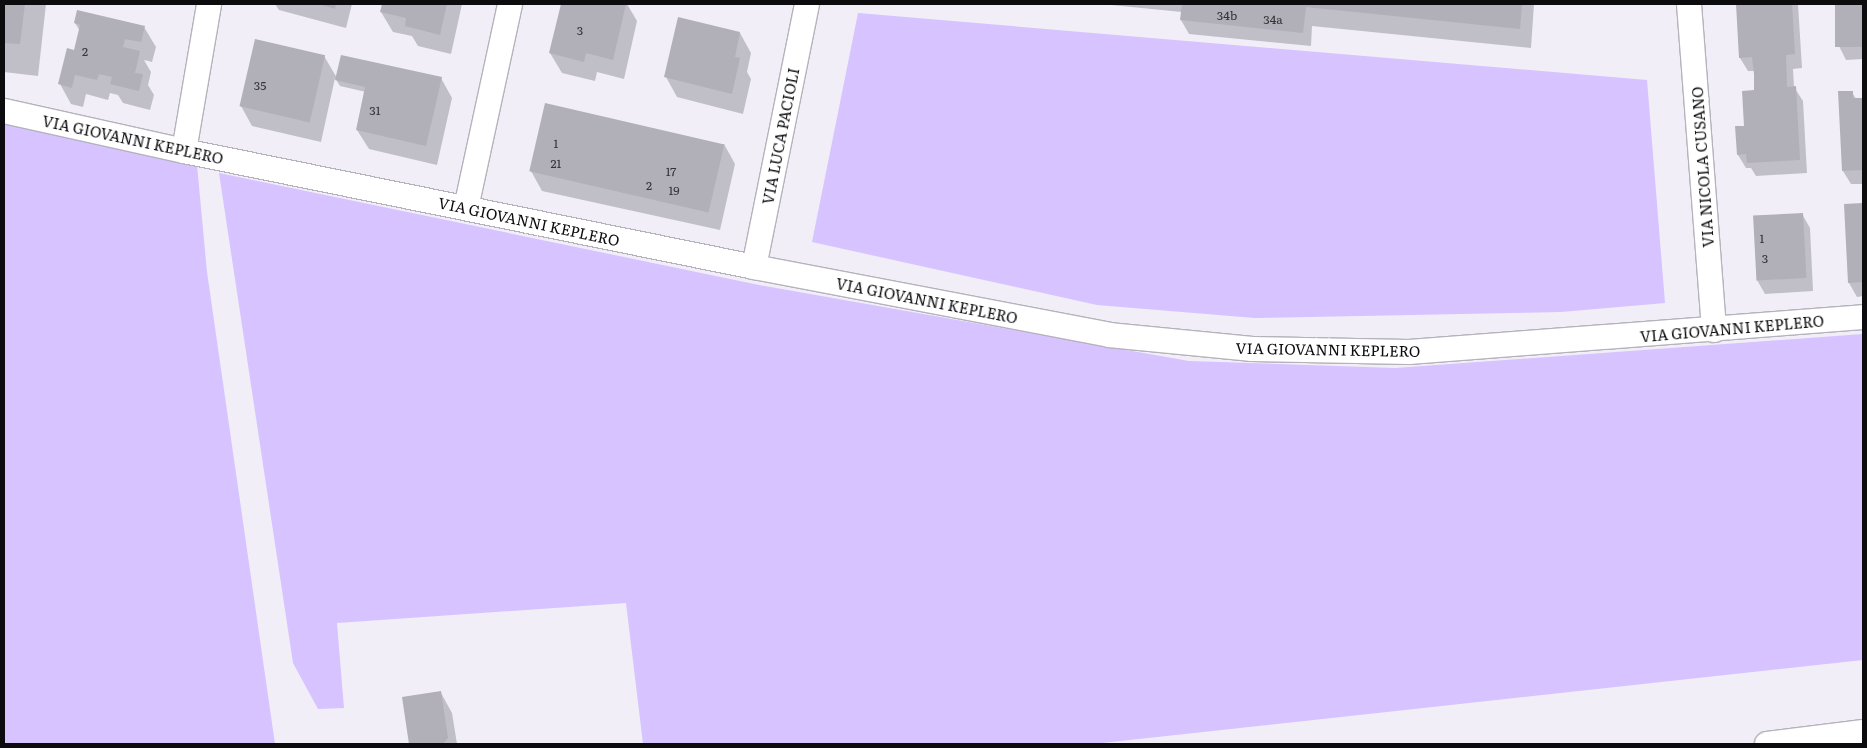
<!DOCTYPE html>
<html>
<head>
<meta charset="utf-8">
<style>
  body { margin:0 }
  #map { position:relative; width:1867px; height:748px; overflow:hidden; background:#f1eef8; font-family:Literata,serif }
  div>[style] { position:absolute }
  .green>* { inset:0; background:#d6c3ff }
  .shadow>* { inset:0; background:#0003 }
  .building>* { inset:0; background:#b1afb8; transform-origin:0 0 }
  .roads { filter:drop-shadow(1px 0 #b5b2bc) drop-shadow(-1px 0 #b5b2bc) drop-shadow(0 1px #b5b2bc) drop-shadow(0 -1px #b5b2bc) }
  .minor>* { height:24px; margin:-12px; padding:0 12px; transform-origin:12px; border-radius:12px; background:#fff }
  span { translate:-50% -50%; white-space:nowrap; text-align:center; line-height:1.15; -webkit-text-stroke:5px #fff; paint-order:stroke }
  .number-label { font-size:12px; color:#353438 }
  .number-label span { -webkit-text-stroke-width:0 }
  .street-label { font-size:15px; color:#0c0b0e }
  .frame { position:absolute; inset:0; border:5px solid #0c0b0e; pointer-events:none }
</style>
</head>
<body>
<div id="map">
  <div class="green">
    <div style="clip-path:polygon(858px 13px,1647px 80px,1665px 303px,1561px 312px,1255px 318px,1097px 305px,812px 242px)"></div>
    <div style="clip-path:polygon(4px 124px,197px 165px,207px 272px,275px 744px,4px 744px)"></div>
    <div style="clip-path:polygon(219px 173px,759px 285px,1189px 361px,1395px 368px,1863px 334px,1863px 660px,1093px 744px,643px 744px,626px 603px,337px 623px,344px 708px,318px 709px,293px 663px)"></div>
  </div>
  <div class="shadow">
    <div style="clip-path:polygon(4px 4px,46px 4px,38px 76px,4px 72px)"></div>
    <div style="clip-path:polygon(275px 4px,352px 4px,346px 28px,279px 10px)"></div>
    <div style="clip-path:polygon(383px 4px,462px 4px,451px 54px,418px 46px,412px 36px,393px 32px,381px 12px)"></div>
    <div style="clip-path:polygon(562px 4px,627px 4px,637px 21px,624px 79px,597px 72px,595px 81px,562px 73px,550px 53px)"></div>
    <div style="clip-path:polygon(1101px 4px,1534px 4px,1531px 48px,1312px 26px,1311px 46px,1189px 34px,1181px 20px,1182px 12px)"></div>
    <div style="clip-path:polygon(1737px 4px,1798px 4px,1802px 68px,1793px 69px,1794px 87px,1803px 101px,1807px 173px,1756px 176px,1751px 168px,1746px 168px,1738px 155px,1755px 91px,1755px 71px,1748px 71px,1740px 58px)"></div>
    <div style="clip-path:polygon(1837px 4px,1863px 4px,1863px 59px,1846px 60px,1839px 46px)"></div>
    <div style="clip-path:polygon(75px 23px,144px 27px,156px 47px,152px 62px,144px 60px,151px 72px,148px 85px,154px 95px,150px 110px,123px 103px,118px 95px,110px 93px,108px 100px,86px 94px,83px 107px,71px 104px,60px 84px,75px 51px,80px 31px)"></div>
    <div style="clip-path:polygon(740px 33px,751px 53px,747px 72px,751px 79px,743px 114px,677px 97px,666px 77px)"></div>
    <div style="clip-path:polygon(324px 56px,337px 78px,441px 78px,452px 98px,437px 165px,369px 149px,357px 130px,366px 92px,340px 86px,335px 78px,321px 142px,252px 126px,241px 106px)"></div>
    <div style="clip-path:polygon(1852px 92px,1856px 99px,1863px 99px,1863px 184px,1851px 184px,1843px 171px)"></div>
    <div style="clip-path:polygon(724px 144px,735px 164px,720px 230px,542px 191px,531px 171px)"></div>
    <div style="clip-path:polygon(1863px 204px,1863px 296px,1857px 297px,1849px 283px,1846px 205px)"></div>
    <div style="clip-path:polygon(1802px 214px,1810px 228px,1813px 291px,1765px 294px,1757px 280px,1754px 217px)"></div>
    <div style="clip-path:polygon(441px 693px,452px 713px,457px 744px,410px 744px,403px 698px)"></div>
  </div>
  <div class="building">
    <div style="clip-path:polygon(4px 4px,25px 4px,20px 44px,4px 43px)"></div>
    <div style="clip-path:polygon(319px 4px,336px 4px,335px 9px)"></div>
    <div style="clip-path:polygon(382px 4px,447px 4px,440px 35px,405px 26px,406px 18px,380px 12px)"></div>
    <div style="clip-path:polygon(561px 4px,626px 4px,613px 60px,586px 53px,584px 62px,549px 53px)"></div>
    <div style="clip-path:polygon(1182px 4px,1522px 4px,1520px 29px,1306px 7px,1303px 33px,1180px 20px)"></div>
    <div style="clip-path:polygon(1736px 4px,1792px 4px,1795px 54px,1786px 55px,1787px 87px,1796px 86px,1800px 160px,1747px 163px,1746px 154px,1737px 155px,1735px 126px,1744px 126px,1742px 91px,1754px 90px,1754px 74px,1752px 57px,1739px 58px)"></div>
    <div style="left:1835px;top:4px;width:28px;height:43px"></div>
    <div style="clip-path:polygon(77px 10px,145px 26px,141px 42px,125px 39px,123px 47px,140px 51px,135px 73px,143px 74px,139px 91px,110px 84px,112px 77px,99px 74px,97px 80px,75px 75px,72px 88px,58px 84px,67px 48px,74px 50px,80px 25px,74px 23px)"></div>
    <div style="clip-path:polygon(678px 17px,740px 32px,735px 57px,740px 58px,732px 94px,664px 77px)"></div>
    <div style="left:255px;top:39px;width:72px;height:69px;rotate:13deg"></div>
    <div style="clip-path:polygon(341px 55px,442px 77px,426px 146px,356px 130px,365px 87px,335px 80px)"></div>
    <div style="clip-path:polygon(1838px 91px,1853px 91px,1853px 98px,1863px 98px,1863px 170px,1842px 171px)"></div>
    <div style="left:545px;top:103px;width:184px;height:70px;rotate:13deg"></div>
    <div style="clip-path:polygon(1863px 203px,1862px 282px,1848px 283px,1844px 204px)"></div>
    <div style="left:1803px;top:213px;width:65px;height:50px;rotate:87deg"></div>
    <div style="clip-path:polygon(441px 691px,448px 738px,443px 744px,409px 744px,402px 697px)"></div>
  </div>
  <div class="roads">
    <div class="minor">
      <div style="left:1689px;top:4px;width:327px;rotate:85.6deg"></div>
      <div style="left:4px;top:111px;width:184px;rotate:12.5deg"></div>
      <div style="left:184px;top:151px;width:582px;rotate:11.5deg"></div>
      <div style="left:754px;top:267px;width:361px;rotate:10.8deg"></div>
      <div style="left:1109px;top:335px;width:144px;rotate:5.6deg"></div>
      <div style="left:1252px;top:349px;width:157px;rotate:1.1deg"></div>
      <div style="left:1409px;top:352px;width:455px;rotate:-4.4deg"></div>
      <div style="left:184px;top:151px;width:149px;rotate:-80.3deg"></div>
      <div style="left:466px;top:208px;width:209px;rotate:-77.8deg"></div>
      <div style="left:754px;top:267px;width:268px;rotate:-78.6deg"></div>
      <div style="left:1767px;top:744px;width:97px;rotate:-7.1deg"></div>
    </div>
  </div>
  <div class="number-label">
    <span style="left:1227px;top:16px">34b</span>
    <span style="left:1273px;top:20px">34a</span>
    <span style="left:580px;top:31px">3</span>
    <span style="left:85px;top:52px">2</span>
    <span style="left:260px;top:86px">35</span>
    <span style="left:375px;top:111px">31</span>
    <span style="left:556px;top:144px">1</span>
    <span style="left:556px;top:164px">21</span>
    <span style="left:671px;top:172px">17</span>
    <span style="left:649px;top:186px">2</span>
    <span style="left:674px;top:191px">19</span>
    <span style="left:1762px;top:239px">1</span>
    <span style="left:1765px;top:259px">3</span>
  </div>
  <div class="street-label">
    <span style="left:780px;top:136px;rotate:-79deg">VIA LUCA PACIOLI</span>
    <span style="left:133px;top:139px;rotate:12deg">VIA GIOVANNI KEPLERO</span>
    <span style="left:1702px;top:167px;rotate:-94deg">VIA NICOLA CUSANO</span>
    <span style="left:529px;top:221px;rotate:12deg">VIA GIOVANNI KEPLERO</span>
    <span style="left:927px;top:300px;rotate:11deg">VIA GIOVANNI KEPLERO</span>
    <span style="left:1732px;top:328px;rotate:-5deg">VIA GIOVANNI KEPLERO</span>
    <span style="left:1328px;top:349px;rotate:1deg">VIA GIOVANNI KEPLERO</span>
  </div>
  <div class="frame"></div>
</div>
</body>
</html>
